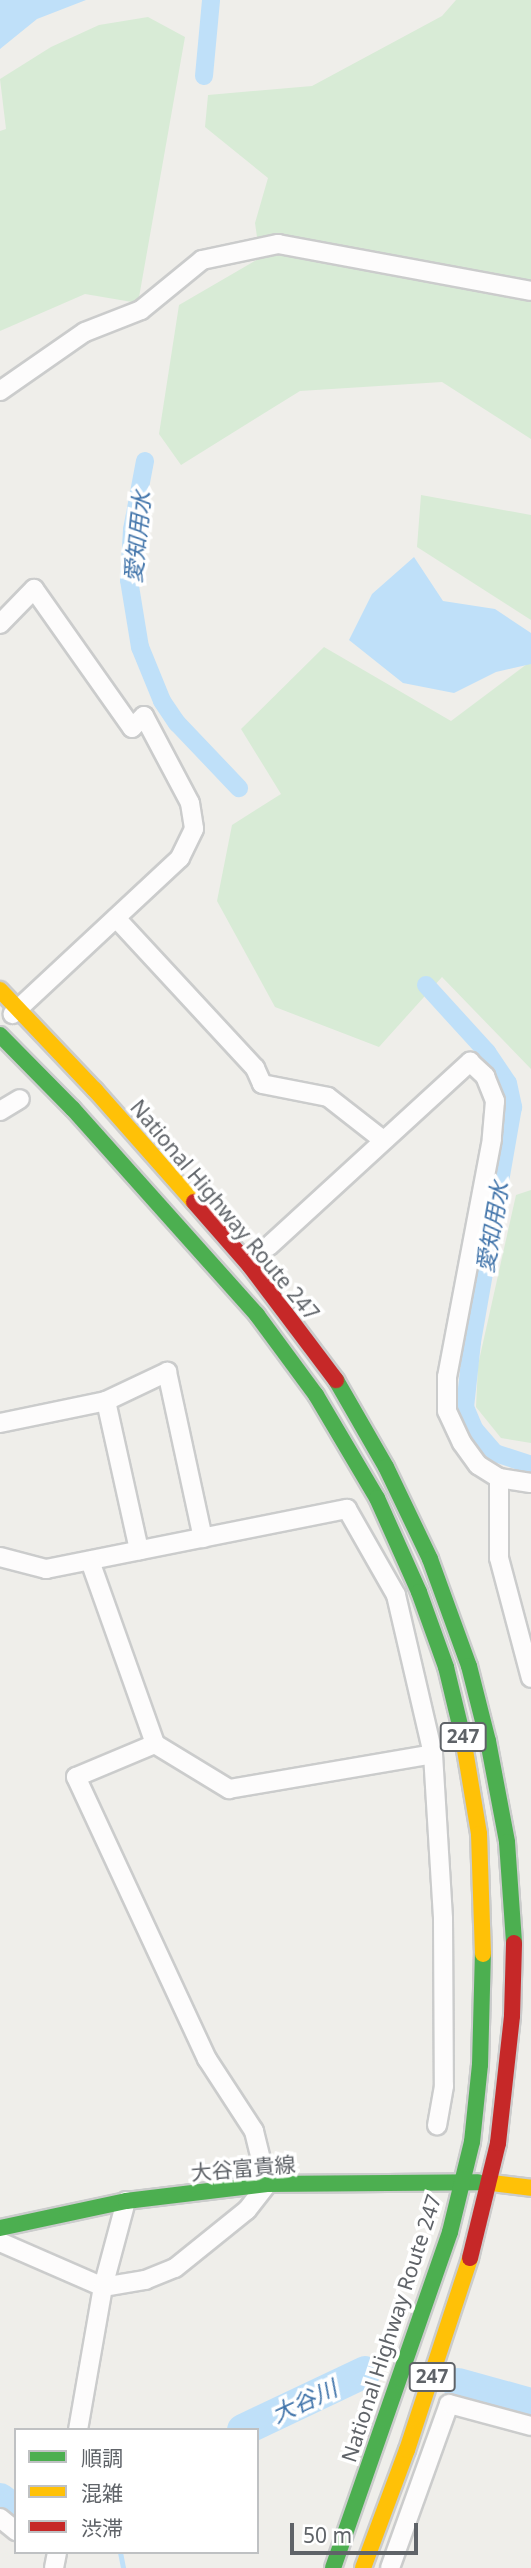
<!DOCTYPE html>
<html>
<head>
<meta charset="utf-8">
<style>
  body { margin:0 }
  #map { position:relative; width:531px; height:2568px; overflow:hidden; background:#efeeea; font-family:"Noto Sans","Noto Sans JP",sans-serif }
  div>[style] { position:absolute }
  .green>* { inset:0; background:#d8ebd6 }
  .water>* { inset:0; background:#bfe0f9 }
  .stream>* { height:5px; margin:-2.5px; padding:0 2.5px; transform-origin:2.5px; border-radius:2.5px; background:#bfe0f9 }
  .canal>* { height:18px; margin:-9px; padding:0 9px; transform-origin:9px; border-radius:9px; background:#bfe0f9 }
  .river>* { height:32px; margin:-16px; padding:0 16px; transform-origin:16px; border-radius:16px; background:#bfe0f9 }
  .roads { filter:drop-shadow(2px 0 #cbcccc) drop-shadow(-2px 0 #cbcccc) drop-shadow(0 2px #cbcccc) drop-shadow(0 -2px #cbcccc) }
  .street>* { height:18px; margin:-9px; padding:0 9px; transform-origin:9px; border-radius:9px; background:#fdfcfc }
  .fast>* { height:16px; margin:-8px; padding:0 8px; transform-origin:8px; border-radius:8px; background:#4caf50 }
  .slow>* { height:16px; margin:-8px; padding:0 8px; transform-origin:8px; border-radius:8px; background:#ffc107 }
  .jam>* { height:16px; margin:-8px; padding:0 8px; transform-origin:8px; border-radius:8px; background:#c62828 }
  span { translate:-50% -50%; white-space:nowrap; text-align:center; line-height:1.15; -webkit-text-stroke:7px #fff; paint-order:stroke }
  .shield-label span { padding:2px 5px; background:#fff; border:2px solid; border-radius:5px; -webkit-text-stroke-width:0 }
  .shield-label { font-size:19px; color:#5f6368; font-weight:700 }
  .street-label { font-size:21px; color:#5f6368 }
  .water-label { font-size:23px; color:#4174aa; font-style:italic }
  .legend { position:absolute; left:14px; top:2428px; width:245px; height:126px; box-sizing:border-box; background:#fff; border:2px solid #bfc1c3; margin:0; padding:9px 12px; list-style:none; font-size:21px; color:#5f6368 }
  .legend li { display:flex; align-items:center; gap:14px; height:35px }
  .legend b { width:35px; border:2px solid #bfc1c3 }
  .scale { position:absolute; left:290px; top:2523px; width:128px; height:32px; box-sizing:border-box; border:4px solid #5f6368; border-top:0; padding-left:9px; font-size:21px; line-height:24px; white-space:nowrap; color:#5f6368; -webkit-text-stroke:5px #fff; paint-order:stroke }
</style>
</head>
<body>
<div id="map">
  <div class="green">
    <div style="clip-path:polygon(456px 0,531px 0,531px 439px,442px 382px,300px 391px,181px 465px,159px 434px,179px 305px,260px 258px,255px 223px,268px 178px,205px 127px,208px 95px,312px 86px,442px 16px)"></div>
    <div style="clip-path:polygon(148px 17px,185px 37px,138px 303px,85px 294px,0 331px,0 131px,6px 129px,0 79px,51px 47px,99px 25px)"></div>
    <div style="clip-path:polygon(421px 495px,531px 515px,531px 620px,417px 547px)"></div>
    <div style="clip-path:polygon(324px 647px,451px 721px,531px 661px,531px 1069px,442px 977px,379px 1047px,275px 1007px,217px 901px,232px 825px,281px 794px,241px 729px)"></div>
    <div style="clip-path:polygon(531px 1190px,531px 1443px,501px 1438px,476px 1407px,478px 1365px,516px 1195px)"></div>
  </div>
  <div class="water">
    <div style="clip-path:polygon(0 0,86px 0,37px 19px,0 49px)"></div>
    <div style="clip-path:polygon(414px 557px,443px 601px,495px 609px,531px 633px,531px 664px,496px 672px,454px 693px,403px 683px,349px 640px,372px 594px)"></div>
  </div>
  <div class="stream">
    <div style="left:120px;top:2552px;width:16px;rotate:79deg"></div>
  </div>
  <div class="canal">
    <div style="left:204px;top:76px;width:76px;rotate:-84.7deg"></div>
    <div style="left:145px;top:461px;width:70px;rotate:100.7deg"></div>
    <div style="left:132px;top:530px;width:50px;rotate:93.4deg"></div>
    <div style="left:129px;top:580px;width:68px;rotate:80.7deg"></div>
    <div style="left:140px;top:647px;width:58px;rotate:67.8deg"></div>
    <div style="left:162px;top:701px;width:27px;rotate:56deg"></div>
    <div style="left:177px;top:723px;width:90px;rotate:46.4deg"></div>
    <div style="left:426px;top:985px;width:91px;rotate:47.7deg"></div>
    <div style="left:487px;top:1052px;width:37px;rotate:56deg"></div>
    <div style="left:508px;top:1083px;width:25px;rotate:78deg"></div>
    <div style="left:513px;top:1107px;width:239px;rotate:99.9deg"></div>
    <div style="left:472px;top:1342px;width:65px;rotate:96.1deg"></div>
    <div style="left:465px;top:1407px;width:25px;rotate:67deg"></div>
    <div style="left:475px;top:1430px;width:30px;rotate:49deg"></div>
    <div style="left:495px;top:1453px;width:38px;rotate:18deg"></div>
  </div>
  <div class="river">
    <div style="left:458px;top:2384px;width:76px;rotate:15.3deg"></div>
    <div style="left:243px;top:2430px;width:135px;rotate:-25.4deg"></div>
    <div style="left:0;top:2499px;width:20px;rotate:37deg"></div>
  </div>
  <div class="roads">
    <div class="street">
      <div style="left:0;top:391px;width:103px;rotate:-34.8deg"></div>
      <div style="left:85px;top:332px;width:60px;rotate:-21.4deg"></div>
      <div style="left:141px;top:310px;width:79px;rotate:-39.3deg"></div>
      <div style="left:202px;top:260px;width:78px;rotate:-11.9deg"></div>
      <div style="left:278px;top:244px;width:257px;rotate:10.5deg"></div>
      <div style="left:0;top:624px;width:49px;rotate:-45.8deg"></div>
      <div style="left:34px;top:589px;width:170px;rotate:54.8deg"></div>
      <div style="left:132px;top:728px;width:17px;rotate:-45deg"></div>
      <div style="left:144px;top:716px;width:98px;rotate:62.1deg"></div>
      <div style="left:190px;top:803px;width:26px;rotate:81deg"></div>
      <div style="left:194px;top:829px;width:32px;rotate:116deg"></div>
      <div style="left:180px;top:858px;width:229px;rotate:137deg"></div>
      <div style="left:116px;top:918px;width:205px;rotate:47.2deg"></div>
      <div style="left:255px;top:1068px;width:17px;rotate:66deg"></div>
      <div style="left:262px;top:1084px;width:67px;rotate:11.1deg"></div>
      <div style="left:328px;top:1097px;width:70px;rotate:38deg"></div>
      <div style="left:0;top:1111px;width:23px;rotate:-31deg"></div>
      <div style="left:269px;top:1246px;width:273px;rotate:-42.5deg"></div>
      <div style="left:470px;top:1062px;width:21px;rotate:43deg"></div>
      <div style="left:485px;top:1076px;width:27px;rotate:68deg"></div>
      <div style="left:495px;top:1101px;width:38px;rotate:95deg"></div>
      <div style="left:492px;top:1139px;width:242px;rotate:100.7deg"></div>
      <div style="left:447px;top:1377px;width:34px;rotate:90deg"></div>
      <div style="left:447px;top:1411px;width:35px;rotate:65deg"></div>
      <div style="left:462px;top:1443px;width:27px;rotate:54deg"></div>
      <div style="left:478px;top:1465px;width:25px;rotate:32deg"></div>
      <div style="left:499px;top:1478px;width:32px;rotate:9deg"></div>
      <div style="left:106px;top:1401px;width:153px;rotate:77.5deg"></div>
      <div style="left:0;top:1423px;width:108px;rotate:-11.7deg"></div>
      <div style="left:106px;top:1401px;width:68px;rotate:-25.4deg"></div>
      <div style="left:167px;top:1372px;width:170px;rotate:77.8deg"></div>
      <div style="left:499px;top:1478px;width:80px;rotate:90deg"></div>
      <div style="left:499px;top:1558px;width:124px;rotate:75.1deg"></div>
      <div style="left:0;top:1557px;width:48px;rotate:14.6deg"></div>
      <div style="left:46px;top:1569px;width:307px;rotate:-11.3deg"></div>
      <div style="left:347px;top:1509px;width:99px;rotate:60.3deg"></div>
      <div style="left:396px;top:1595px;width:163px;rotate:76.9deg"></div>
      <div style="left:433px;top:1754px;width:165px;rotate:86.5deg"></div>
      <div style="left:443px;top:1919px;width:167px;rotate:89.7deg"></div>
      <div style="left:444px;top:2086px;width:40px;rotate:100deg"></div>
      <div style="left:90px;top:1561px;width:194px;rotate:70.4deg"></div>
      <div style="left:155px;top:1744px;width:87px;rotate:31.3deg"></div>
      <div style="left:229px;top:1789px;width:207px;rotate:-9.7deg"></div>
      <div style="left:0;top:2242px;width:112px;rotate:23.6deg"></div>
      <div style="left:103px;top:2287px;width:43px;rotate:-9.5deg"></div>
      <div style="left:145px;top:2280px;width:32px;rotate:-22deg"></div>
      <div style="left:175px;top:2268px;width:92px;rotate:-38.9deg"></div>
      <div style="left:247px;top:2210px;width:33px;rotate:-52deg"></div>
      <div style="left:267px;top:2184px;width:55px;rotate:-103.8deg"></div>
      <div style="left:254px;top:2131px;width:86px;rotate:-123.1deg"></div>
      <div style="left:207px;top:2059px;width:311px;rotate:-114.9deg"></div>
      <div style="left:76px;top:1777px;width:86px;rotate:-22.7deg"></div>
      <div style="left:78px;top:2430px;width:145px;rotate:-80.1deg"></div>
      <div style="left:103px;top:2287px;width:89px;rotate:-75deg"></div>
      <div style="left:0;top:2518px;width:21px;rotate:39deg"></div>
      <div style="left:54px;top:2568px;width:16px;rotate:-79deg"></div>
      <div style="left:390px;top:2568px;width:174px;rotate:-70.2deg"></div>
      <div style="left:449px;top:2404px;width:85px;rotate:15deg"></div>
    </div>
    <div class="fast">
      <div style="left:0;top:1035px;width:104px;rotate:45.4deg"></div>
      <div style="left:73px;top:1109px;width:276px;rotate:48.2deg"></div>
      <div style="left:257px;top:1315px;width:99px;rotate:53.6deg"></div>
      <div style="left:316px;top:1395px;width:120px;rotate:59.4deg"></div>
      <div style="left:377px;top:1498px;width:103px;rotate:65.9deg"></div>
      <div style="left:419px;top:1592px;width:80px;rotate:70.2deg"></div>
      <div style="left:446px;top:1667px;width:73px;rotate:76.5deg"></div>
      <div style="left:336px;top:1380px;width:100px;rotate:60.1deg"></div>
      <div style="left:386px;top:1467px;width:102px;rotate:64.4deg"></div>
      <div style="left:430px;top:1559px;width:114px;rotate:70deg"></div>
      <div style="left:469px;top:1666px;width:77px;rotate:75.8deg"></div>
      <div style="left:488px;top:1741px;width:103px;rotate:79.3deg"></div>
      <div style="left:507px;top:1842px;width:101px;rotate:86deg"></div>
      <div style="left:0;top:2228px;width:129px;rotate:-12.1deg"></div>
      <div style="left:126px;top:2201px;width:142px;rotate:-6.9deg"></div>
      <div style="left:267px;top:2184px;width:211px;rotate:-0.5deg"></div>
      <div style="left:333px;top:2568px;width:356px;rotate:-70.8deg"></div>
      <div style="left:450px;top:2232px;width:93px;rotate:-76.3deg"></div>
      <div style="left:472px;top:2142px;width:77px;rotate:-84.1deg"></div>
      <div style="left:480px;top:2065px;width:111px;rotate:-88.5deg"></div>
    </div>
    <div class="slow">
      <div style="left:0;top:990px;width:138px;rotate:46.5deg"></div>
      <div style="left:95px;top:1090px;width:149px;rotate:48.5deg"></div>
      <div style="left:463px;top:1738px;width:97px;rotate:80.5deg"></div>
      <div style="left:479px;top:1834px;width:120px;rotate:88.1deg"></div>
      <div style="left:492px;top:2183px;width:39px;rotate:7deg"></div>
      <div style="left:363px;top:2568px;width:126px;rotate:-69.6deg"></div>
      <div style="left:407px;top:2450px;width:202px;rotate:-71.8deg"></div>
    </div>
    <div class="jam">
      <div style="left:194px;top:1202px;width:85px;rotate:48.8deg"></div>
      <div style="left:250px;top:1266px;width:143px;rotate:53deg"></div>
      <div style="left:470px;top:2258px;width:118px;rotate:-76.3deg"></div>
      <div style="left:498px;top:2143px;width:128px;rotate:-83.7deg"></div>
      <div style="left:512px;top:2016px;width:73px;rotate:-88.4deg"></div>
    </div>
  </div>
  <div class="shield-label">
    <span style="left:463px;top:1737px">247</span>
    <span style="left:432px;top:2377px">247</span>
  </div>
  <div class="street-label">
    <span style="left:225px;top:1210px;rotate:50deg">National Highway Route 247</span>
    <span style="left:243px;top:2168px;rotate:-5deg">大谷富貴線</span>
    <span style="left:391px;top:2328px;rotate:-72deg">National Highway Route 247</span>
  </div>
  <div class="water-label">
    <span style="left:137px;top:537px;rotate:-84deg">愛知用水</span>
    <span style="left:492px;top:1227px;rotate:-80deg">愛知用水</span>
    <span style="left:304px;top:2401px;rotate:-25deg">大谷川</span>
  </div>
  <ul class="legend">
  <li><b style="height:9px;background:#4caf50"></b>順調</li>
  <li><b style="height:9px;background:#ffc107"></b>混雑</li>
  <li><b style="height:9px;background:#c62828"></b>渋滞</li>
  </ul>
  <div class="scale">50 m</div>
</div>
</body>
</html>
